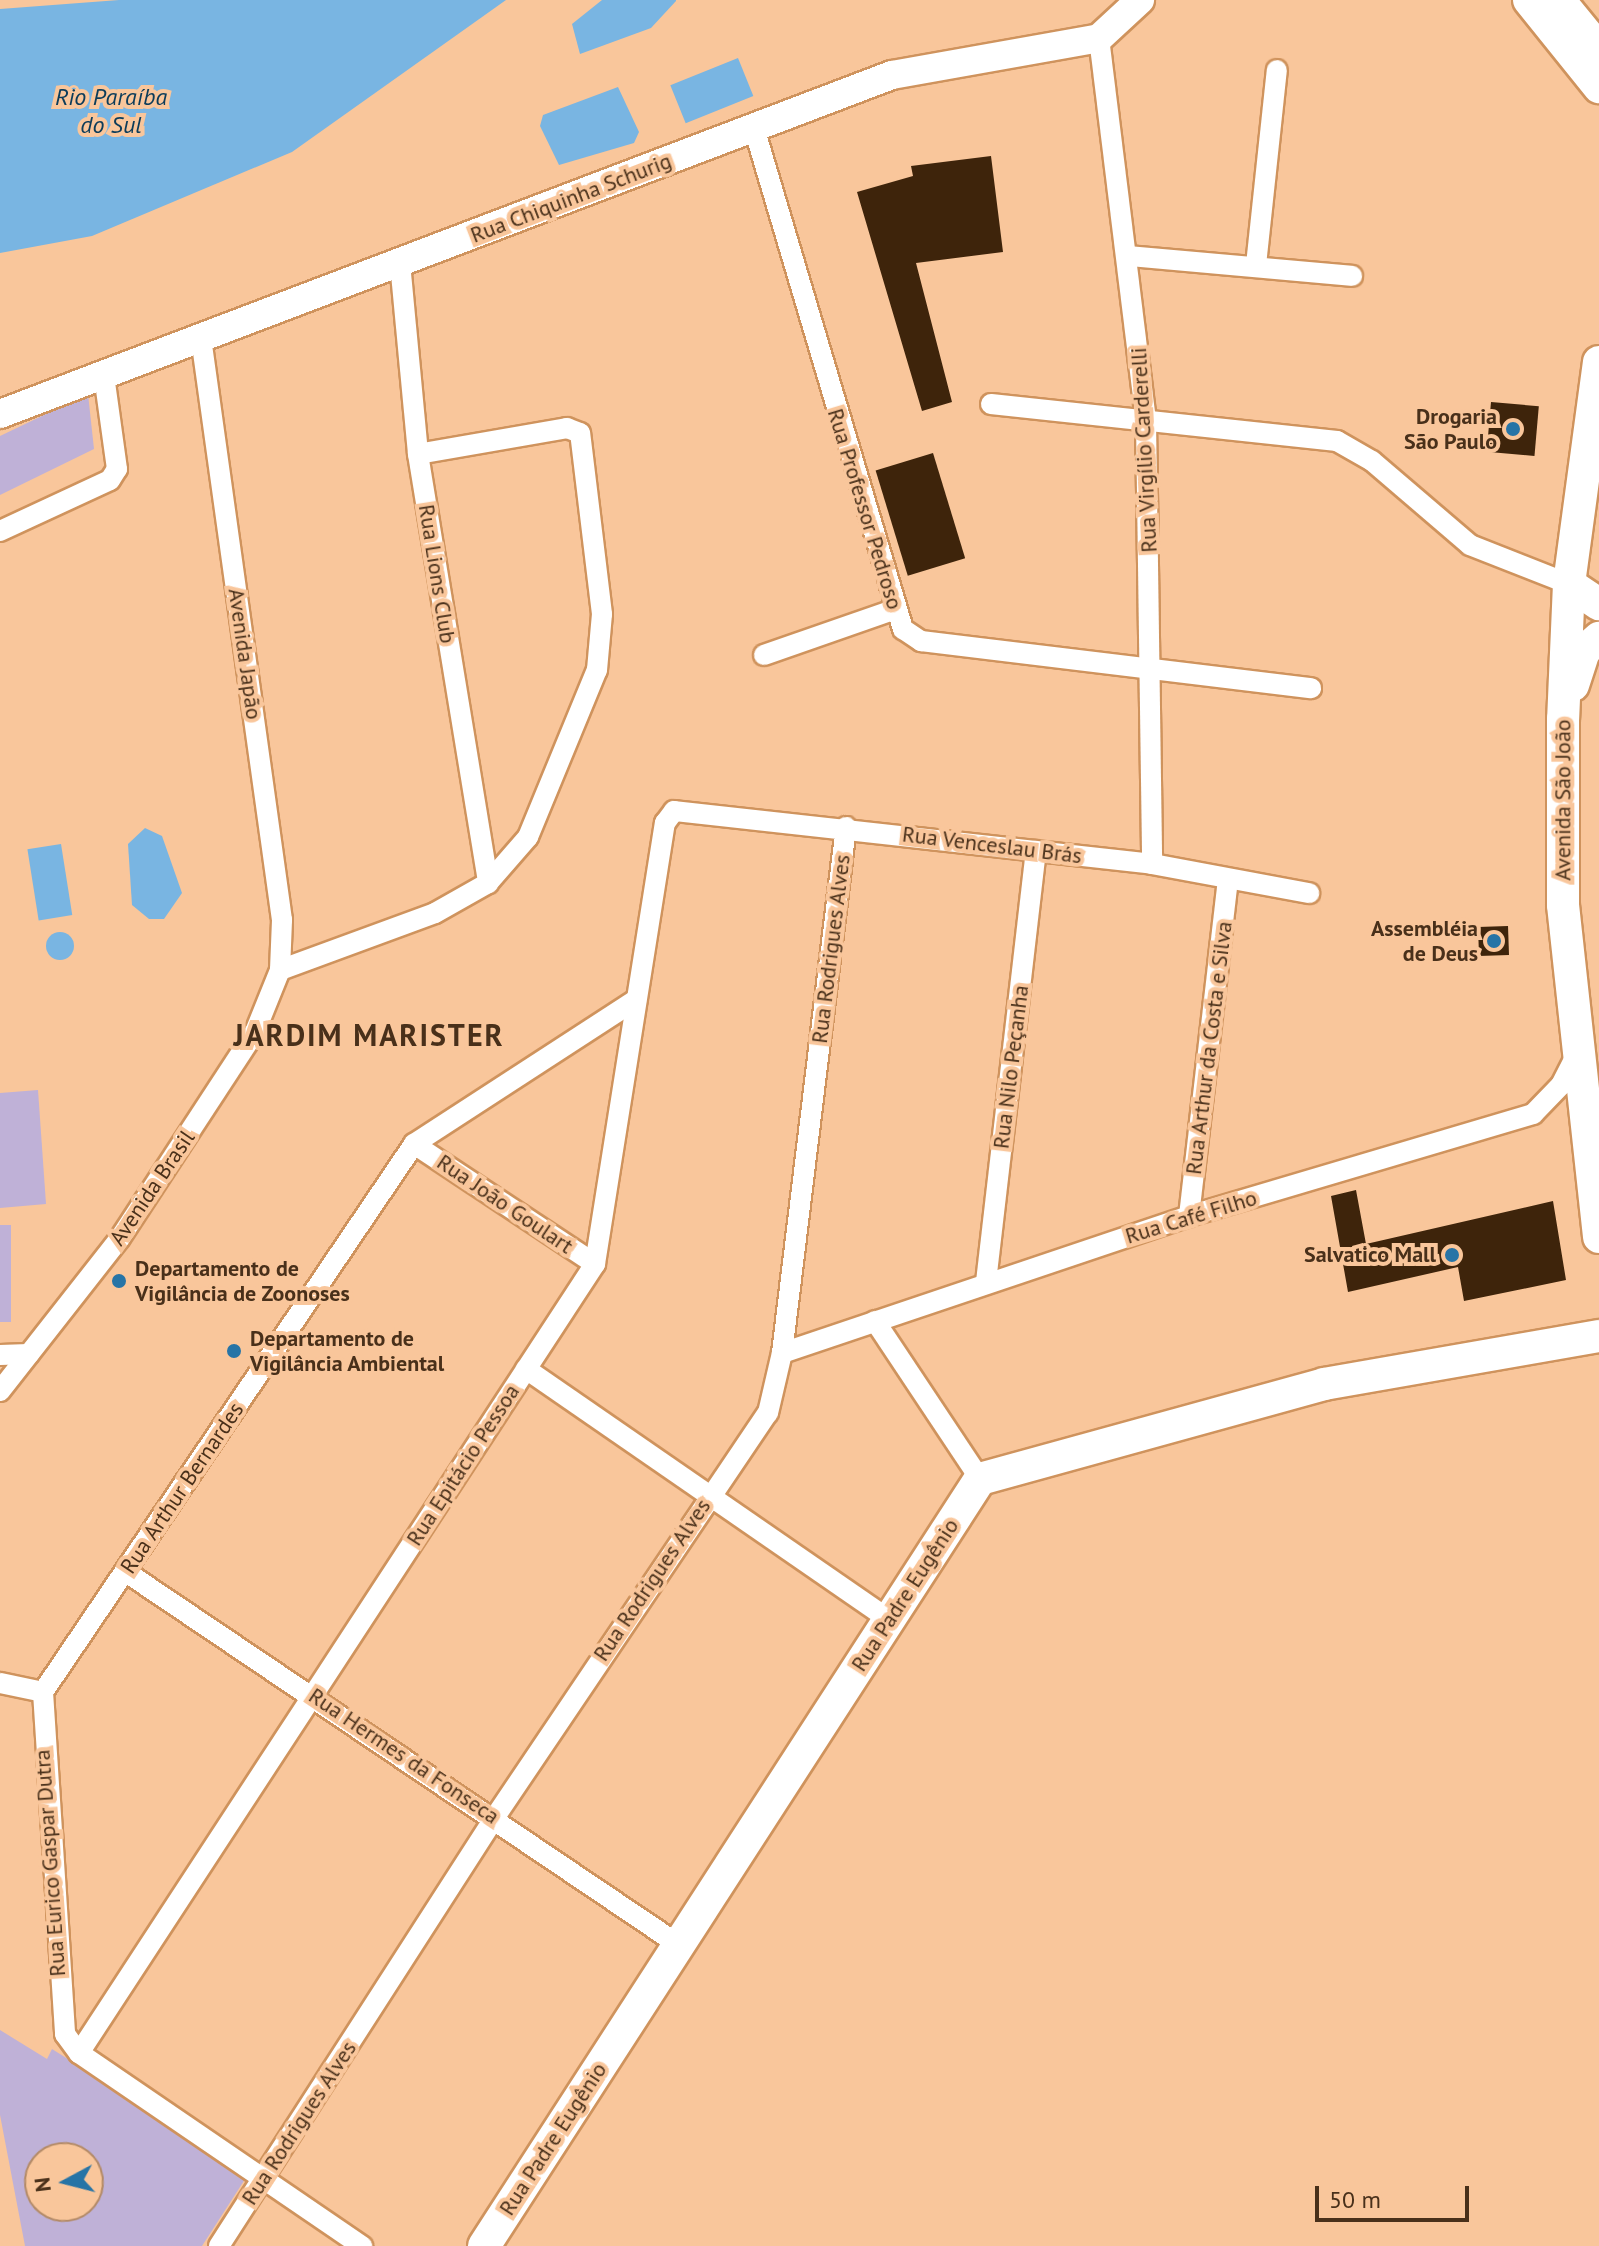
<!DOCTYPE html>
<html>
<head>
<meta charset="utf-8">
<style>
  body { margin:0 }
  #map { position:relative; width:1599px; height:2246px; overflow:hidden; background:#f9c69b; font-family:"PT Sans",sans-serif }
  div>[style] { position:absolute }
  .green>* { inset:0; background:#bfb1d7; transform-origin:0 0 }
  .water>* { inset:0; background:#79b5e2; transform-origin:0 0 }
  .round { border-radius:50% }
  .building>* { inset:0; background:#3e240b; transform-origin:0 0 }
  .roads { filter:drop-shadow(2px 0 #cf935d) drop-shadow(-2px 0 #cf935d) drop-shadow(0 2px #cf935d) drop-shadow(0 -2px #cf935d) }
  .street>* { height:20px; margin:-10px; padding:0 10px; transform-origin:10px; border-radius:10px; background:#fff }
  .secondary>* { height:28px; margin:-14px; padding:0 14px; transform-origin:14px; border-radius:14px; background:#fff }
  .primary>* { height:32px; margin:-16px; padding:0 16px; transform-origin:16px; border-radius:16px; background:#fff }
  .dots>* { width:22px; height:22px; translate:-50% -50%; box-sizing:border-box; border:4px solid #f9c69b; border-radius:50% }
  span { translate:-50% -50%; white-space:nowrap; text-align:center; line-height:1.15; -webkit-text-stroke:8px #f9c69b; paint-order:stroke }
  .street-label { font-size:22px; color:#49301a }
  .poi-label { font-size:22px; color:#49301a; font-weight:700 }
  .right { translate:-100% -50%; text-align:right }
  .left { translate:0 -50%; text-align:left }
  .water-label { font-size:24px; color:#0c3c5a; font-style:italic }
  .district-label { font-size:30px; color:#49301a; font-weight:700; letter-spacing:2px }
  .north { position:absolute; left:24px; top:2142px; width:80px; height:80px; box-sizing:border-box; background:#f9c69b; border:2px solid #b38a67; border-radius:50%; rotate:263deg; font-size:22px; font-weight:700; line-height:32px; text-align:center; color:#49301a }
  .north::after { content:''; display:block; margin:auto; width:28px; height:36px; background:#2774a6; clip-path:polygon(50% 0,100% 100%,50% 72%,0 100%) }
  .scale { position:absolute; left:1315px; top:2186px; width:154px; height:36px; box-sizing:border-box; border:4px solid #49301a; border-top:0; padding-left:10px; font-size:24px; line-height:28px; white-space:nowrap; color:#49301a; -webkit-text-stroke:6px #f9c69b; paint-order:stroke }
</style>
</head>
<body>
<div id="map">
  <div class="green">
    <div style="clip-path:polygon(88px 394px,94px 449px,0 495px,0 436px)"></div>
    <div style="clip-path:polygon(38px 1090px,46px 1204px,0 1208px,0 1093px)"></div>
    <div style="left:0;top:1225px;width:11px;height:97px"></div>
    <div style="clip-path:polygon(evenodd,0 2030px,47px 2059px,52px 2049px,249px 2173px,202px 2246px,25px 2246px,0 2115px,0 2030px,40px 2158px,88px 2158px,88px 2206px,40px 2206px,40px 2158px)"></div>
  </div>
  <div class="water">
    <div style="clip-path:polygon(119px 0,506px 0,292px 152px,92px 236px,0 253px,0 9px)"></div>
    <div style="clip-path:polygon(602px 0,676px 0,676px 1px,651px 28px,580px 54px,572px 24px)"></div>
    <div style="left:738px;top:58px;width:41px;height:73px;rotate:68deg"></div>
    <div style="clip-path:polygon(618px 87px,639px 132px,634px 143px,559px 165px,540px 126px,543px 115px)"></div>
    <div style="clip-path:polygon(145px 828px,162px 836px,182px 893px,164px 919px,149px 919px,132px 905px,128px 844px)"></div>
    <div style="left:61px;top:844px;width:72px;height:34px;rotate:81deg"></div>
    <div class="round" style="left:46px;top:932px;width:28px;height:28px"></div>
  </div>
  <div class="building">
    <div style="clip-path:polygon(991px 156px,1003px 252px,916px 263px,952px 402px,922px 411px,857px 192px,913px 176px,911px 166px)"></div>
    <div style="left:1491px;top:402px;width:48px;height:50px;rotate:5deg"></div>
    <div style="left:933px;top:453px;width:110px;height:60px;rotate:73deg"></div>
    <div style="left:1508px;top:926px;width:29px;height:30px;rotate:88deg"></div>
    <div style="clip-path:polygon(1356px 1190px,1366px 1244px,1553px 1201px,1566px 1280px,1464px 1301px,1458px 1267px,1348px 1292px,1331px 1196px)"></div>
  </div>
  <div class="roads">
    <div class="street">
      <div style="left:1099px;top:38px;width:386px;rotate:83deg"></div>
      <div style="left:1146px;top:421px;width:443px;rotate:89.2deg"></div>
      <div style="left:754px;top:128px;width:523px;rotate:73.44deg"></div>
      <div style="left:903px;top:629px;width:22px;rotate:34deg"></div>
      <div style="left:921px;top:641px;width:393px;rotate:6.9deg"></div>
      <div style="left:1129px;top:256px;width:224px;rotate:5.1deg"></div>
      <div style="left:400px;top:263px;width:192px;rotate:84.6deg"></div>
      <div style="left:418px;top:454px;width:435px;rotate:80.7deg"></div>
      <div style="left:1256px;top:265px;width:196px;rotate:-83.9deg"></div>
      <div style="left:991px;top:404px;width:348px;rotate:6.1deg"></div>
      <div style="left:1337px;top:441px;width:40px;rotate:29.7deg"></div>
      <div style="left:1372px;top:461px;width:129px;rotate:40.6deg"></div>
      <div style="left:1470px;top:545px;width:106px;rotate:21.5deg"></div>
      <div style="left:0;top:531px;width:121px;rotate:-24.9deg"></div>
      <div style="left:110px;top:480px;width:13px;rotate:-58deg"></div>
      <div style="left:117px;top:469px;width:95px;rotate:-97.9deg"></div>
      <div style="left:764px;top:655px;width:140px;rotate:-19.2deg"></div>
      <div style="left:280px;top:970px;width:165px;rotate:-20.2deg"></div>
      <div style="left:435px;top:913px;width:61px;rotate:-29.5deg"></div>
      <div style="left:488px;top:883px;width:61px;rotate:-49deg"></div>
      <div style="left:528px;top:837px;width:181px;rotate:-67.6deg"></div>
      <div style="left:597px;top:670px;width:56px;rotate:-84.9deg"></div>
      <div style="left:602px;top:614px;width:182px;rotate:-96.9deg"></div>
      <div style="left:580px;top:433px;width:14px;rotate:-159deg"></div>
      <div style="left:567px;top:428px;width:151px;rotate:170.1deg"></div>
      <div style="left:414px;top:1144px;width:217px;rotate:33.5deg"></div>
      <div style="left:1189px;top:1216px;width:338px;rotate:-83.4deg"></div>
      <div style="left:986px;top:1282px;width:434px;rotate:-83.4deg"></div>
      <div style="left:875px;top:1321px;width:190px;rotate:56.4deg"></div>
      <div style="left:782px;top:1353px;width:429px;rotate:-18.6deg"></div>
      <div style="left:1189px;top:1216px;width:359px;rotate:-16.5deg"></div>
      <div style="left:1533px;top:1114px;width:40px;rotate:-46deg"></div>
      <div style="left:1561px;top:1085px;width:34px;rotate:-63deg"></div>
      <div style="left:0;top:1355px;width:29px;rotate:-2deg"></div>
      <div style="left:526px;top:1369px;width:442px;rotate:34.6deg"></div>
      <div style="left:0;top:1391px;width:194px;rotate:-51.9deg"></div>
      <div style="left:120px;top:1238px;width:246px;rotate:-56.8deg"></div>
      <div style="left:255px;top:1032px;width:67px;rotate:-68deg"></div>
      <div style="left:280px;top:970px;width:50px;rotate:-87.7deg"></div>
      <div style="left:282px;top:920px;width:588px;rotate:-97.92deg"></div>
      <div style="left:126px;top:1572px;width:667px;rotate:34deg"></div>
      <div style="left:0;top:1683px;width:44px;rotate:11.8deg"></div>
      <div style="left:43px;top:1692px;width:662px;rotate:-55.9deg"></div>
      <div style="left:414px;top:1144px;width:265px;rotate:-33deg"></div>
      <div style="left:43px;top:1692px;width:343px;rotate:86.3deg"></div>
      <div style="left:65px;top:2034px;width:24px;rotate:54deg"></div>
      <div style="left:79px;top:2053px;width:343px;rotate:34.3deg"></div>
      <div style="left:79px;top:2053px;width:943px;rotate:-56.82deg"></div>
      <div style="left:595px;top:1264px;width:447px;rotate:-81deg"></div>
      <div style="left:665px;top:823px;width:15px;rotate:-53deg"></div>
      <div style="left:674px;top:811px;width:481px;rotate:6.3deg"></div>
      <div style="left:1152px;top:864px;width:160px;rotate:10.5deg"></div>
      <div style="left:219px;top:2246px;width:510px;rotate:-57.24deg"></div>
      <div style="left:495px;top:1817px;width:488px;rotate:-56deg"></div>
      <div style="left:768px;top:1413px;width:62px;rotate:-76.9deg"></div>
      <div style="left:782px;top:1353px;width:530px;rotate:-83.06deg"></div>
    </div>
    <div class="secondary">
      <div style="left:0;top:414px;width:954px;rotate:-20.81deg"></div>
      <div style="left:892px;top:75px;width:210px;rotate:-10.1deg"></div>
      <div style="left:1099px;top:38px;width:56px;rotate:-42.8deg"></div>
    </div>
    <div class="primary">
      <div style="left:1529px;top:0;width:112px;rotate:51.2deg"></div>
      <div style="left:1559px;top:0;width:63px;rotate:50.8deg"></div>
      <div style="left:1599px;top:362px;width:224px;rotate:97.7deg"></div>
      <div style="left:1569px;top:584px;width:135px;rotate:92.5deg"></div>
      <div style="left:1563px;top:719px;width:186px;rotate:90deg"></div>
      <div style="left:1563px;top:905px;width:334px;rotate:83.8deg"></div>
      <div style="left:1569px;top:584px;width:36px;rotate:34deg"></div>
      <div style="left:1573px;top:685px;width:36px;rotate:-72deg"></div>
      <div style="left:1584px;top:651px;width:20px;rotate:-41deg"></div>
      <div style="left:484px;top:2246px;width:913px;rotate:-57.11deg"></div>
      <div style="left:980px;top:1479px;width:357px;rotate:-15.4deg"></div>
      <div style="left:1324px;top:1384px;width:279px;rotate:-9.9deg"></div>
    </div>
  </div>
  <div class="dots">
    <div style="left:1513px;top:429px;background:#2774a6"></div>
    <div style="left:1494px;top:941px;background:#2774a6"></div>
    <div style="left:1452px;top:1255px;background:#2774a6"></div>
    <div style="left:119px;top:1281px;background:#2774a6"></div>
    <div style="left:234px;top:1351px;background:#2774a6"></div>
  </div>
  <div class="street-label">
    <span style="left:571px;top:198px;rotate:-21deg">Rua Chiquinha Schurig</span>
    <span style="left:1144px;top:450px;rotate:-93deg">Rua Virgílio Carderelli</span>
    <span style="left:865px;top:509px;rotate:73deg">Rua Professor Pedroso</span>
    <span style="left:437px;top:574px;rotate:81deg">Rua Lions Club</span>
    <span style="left:245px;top:654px;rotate:82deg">Avenida Japão</span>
    <span style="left:1563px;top:800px;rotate:-90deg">Avenida São João</span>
    <span style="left:992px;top:845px;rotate:7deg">Rua Venceslau Brás</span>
    <span style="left:831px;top:949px;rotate:-83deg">Rua Rodrigues Alves</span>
    <span style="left:1209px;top:1048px;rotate:-83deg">Rua Arthur da Costa e Silva</span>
    <span style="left:1011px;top:1067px;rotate:-83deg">Rua Nilo Peçanha</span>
    <span style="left:152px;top:1188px;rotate:-56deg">Avenida Brasil</span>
    <span style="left:505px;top:1204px;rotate:34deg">Rua João Goulart</span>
    <span style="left:1191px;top:1217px;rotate:-17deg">Rua Café Filho</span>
    <span style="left:463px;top:1465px;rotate:-57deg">Rua Epitácio Pessoa</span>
    <span style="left:182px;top:1488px;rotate:-56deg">Rua Arthur Bernardes</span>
    <span style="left:652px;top:1580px;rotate:-56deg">Rua Rodrigues Alves</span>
    <span style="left:905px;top:1595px;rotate:-57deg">Rua Padre Eugênio</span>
    <span style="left:404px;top:1756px;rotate:34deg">Rua Hermes da Fonseca</span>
    <span style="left:50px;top:1863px;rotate:-94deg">Rua Eurico Gaspar Dutra</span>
    <span style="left:299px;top:2123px;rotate:-57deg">Rua Rodrigues Alves</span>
    <span style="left:553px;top:2139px;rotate:-57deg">Rua Padre Eugênio</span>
  </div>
  <div class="poi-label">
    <span class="right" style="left:1497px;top:429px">Drogaria<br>São Paulo</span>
    <span class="right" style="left:1478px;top:941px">Assembléia<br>de Deus</span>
    <span class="right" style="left:1436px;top:1255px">Salvatico Mall</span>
    <span class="left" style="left:135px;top:1281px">Departamento de<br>Vigilância de Zoonoses</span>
    <span class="left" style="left:250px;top:1351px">Departamento de<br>Vigilância Ambiental</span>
  </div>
  <div class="water-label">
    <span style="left:111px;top:111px">Rio Paraíba<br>do Sul</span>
  </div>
  <div class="district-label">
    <span style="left:369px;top:1035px">JARDIM MARISTER</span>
  </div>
  <div class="north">N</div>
  <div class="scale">50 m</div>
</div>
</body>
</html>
